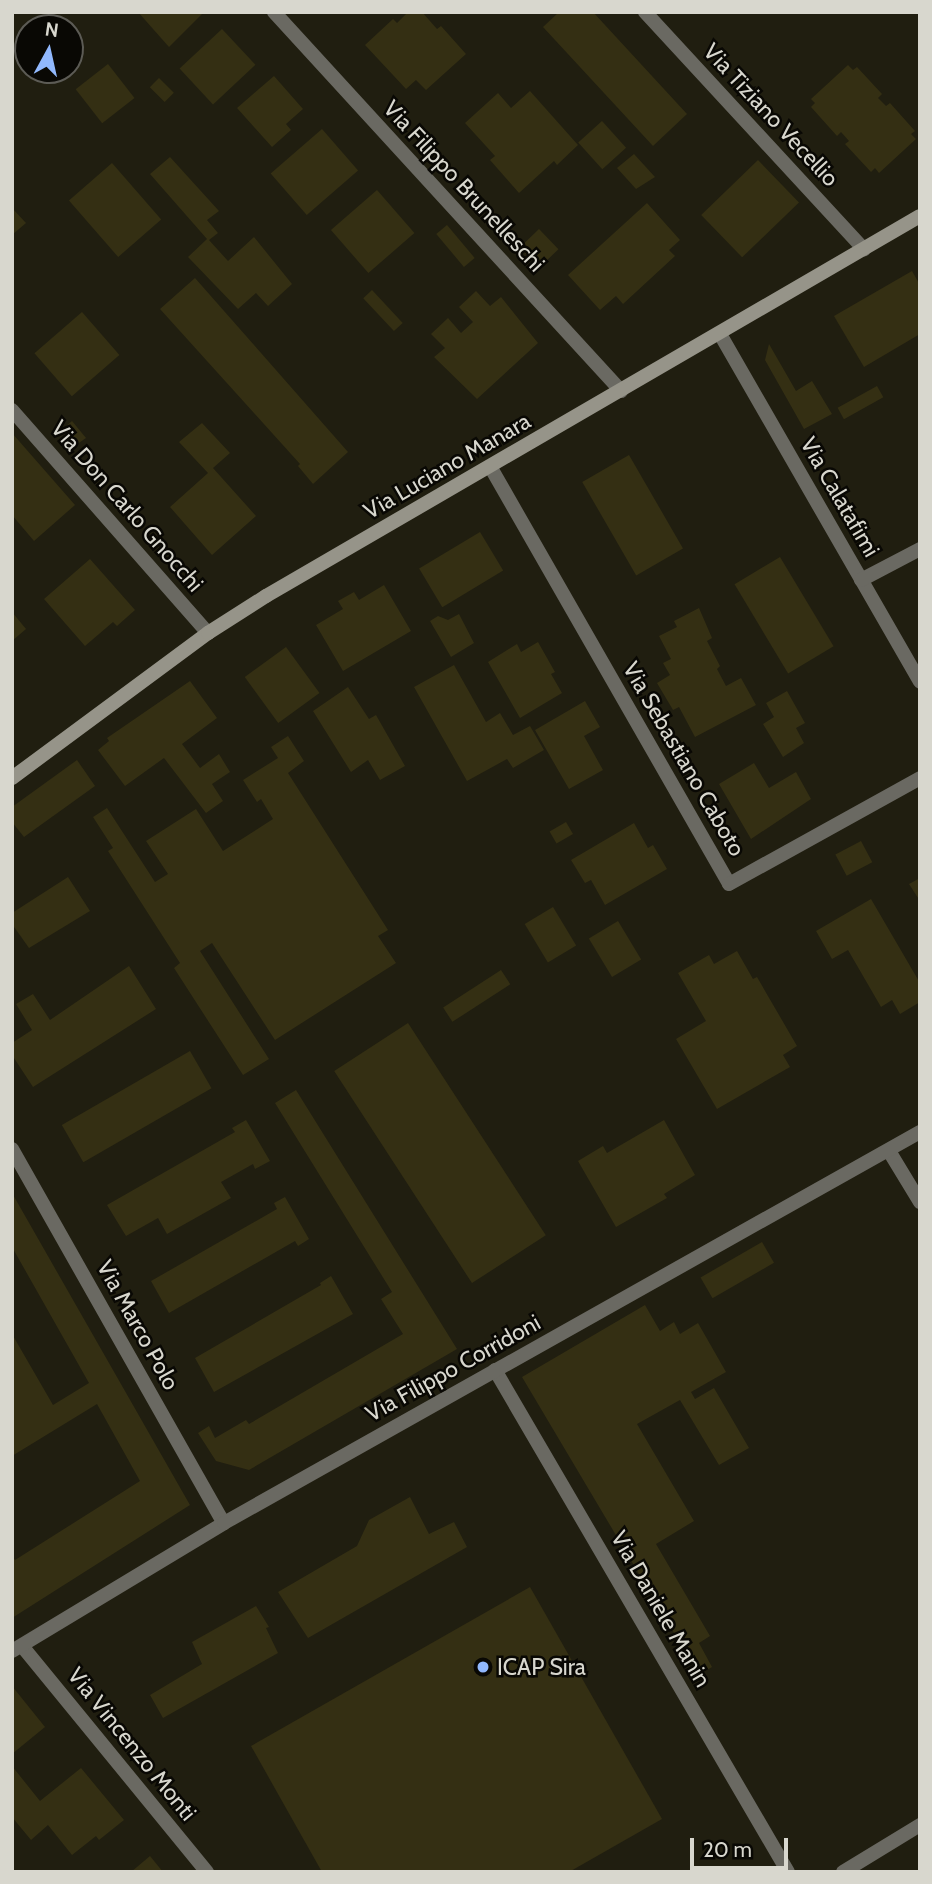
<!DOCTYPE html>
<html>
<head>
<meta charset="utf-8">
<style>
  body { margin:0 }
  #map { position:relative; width:932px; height:1884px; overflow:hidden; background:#201e10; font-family:Cabin,sans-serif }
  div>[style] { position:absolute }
  .building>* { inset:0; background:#342f13; transform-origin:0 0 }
  .minor>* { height:14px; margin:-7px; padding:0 7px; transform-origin:7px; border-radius:7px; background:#6a6962 }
  .secondary>* { height:14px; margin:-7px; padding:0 7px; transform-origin:7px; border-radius:7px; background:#969489 }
  .dots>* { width:19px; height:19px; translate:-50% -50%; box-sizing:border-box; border:4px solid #090804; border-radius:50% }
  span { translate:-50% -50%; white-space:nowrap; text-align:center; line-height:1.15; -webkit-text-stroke:5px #090804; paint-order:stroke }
  .street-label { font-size:23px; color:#d8d7ce }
  .poi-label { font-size:23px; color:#d8d7ce }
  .left { translate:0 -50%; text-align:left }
  .frame { position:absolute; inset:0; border:14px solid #d8d7ce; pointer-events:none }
  .north { position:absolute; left:14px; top:14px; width:70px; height:70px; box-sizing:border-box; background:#090804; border:2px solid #5c5b55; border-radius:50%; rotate:8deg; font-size:19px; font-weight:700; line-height:28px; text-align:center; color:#d8d7ce }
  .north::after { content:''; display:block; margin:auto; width:24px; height:32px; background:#91b8fd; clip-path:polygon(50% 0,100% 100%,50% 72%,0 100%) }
  .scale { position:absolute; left:690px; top:1838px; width:98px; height:32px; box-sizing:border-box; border:4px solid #d8d7ce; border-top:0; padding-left:9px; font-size:21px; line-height:24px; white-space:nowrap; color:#d8d7ce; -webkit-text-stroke:5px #090804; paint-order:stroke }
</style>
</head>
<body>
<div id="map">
  <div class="building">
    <div style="clip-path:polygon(138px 12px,204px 12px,169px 47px)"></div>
    <div style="clip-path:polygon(408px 12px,422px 12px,437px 29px,441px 26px,466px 54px,426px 90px,416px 80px,406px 89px,365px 45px,393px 19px,397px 23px)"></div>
    <div style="clip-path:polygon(559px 12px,593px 12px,687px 114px,653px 146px,543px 27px)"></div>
    <div style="clip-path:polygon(45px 15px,56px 28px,31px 28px)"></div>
    <div style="left:222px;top:29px;width:49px;height:58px;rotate:47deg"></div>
    <div style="left:108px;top:64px;width:43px;height:41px;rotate:52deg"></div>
    <div style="clip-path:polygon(848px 65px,853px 70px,857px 67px,882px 94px,878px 98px,886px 106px,890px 103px,915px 131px,911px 134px,916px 139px,879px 173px,875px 168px,871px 172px,845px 144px,849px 141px,841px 132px,837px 136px,811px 107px,815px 103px,811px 99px)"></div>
    <div style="clip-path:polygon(274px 76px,303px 109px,286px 124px,291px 130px,272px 147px,237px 108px)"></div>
    <div style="left:159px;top:78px;width:21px;height:13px;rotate:45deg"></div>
    <div style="clip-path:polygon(530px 91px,578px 145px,557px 165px,554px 161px,519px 193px,490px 160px,495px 156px,465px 123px,498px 93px,511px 108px)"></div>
    <div style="left:602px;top:121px;width:36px;height:32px;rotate:48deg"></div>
    <div style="left:322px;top:129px;width:55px;height:68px;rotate:49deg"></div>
    <div style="clip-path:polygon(634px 154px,655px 177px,636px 189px,617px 168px)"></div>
    <div style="clip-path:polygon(170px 157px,219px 211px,207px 220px,218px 233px,209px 240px,228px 261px,254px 237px,292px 284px,268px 306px,256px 293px,238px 309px,188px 257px,207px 239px,150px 174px)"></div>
    <div style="left:758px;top:160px;width:59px;height:79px;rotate:46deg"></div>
    <div style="left:112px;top:163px;width:75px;height:57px;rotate:49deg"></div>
    <div style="left:377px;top:190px;width:57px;height:61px;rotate:49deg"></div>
    <div style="clip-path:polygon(647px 203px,680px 240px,669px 250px,675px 256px,623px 304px,616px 296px,600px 310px,568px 275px)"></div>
    <div style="clip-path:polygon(12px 208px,26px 223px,12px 235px)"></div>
    <div style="left:447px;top:225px;width:43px;height:14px;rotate:50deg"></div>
    <div style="left:539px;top:229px;width:28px;height:27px;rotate:46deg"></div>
    <div style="clip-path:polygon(912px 271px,920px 285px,920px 334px,864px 367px,834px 316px)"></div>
    <div style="clip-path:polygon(195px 278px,348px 452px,313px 484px,298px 466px,300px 464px,160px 309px)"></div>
    <div style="left:372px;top:290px;width:45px;height:12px;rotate:47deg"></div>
    <div style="clip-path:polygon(476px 291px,490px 306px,501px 297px,538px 343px,477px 399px,434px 357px,445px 348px,431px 334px,448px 318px,461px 333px,473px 322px,459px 307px)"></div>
    <div style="left:82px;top:312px;width:57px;height:63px;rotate:49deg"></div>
    <div style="clip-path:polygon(769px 344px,796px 391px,812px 381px,832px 414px,804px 429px,765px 360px)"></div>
    <div style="left:877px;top:386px;width:13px;height:45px;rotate:61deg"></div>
    <div style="clip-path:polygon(72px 421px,86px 438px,73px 447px,61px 431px)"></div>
    <div style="clip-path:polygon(202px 423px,230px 453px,213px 468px,256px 516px,212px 555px,170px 507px,208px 473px,179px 442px)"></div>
    <div style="clip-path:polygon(12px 433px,75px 505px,34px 541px,12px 515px)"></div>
    <div style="left:629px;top:455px;width:108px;height:54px;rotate:60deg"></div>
    <div style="left:480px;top:532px;width:45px;height:71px;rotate:59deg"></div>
    <div style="left:780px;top:557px;width:104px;height:53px;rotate:59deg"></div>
    <div style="clip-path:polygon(90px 559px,135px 610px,117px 626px,113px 622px,85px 646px,44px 599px)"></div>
    <div style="clip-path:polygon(384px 585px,411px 631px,343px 671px,316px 625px,343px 609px,338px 601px,354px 592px,359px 600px)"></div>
    <div style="clip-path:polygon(699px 608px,712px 638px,707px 641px,720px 666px,717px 669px,726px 686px,741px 678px,756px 705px,695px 737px,679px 707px,673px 710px,657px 683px,670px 675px,663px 663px,671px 659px,659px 636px,677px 627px,674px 621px)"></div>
    <div style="clip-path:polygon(12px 612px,26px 629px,12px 641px)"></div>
    <div style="clip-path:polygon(459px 614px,474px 643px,451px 657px,430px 621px,438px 616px,448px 620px)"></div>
    <div style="clip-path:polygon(538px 642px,555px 672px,551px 674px,562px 693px,520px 718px,488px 662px,517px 644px,521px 652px)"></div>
    <div style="left:286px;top:647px;width:57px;height:51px;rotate:54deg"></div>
    <div style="clip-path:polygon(454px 665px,486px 722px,500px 713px,513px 735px,530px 726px,544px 750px,513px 768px,507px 759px,467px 781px,414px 687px)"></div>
    <div style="clip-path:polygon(190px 681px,217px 718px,182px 744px,200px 768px,219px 754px,230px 772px,212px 784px,223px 801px,206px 813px,164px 758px,125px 786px,98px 750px,109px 741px,107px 738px)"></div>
    <div style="clip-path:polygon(348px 687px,369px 719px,376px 715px,405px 766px,380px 780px,368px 760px,351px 772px,313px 711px)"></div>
    <div style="clip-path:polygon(787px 691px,805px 723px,796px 728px,804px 743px,783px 757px,763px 724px,774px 717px,766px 703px)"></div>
    <div style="clip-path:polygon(585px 701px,600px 727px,584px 736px,603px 770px,569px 789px,535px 730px)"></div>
    <div style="clip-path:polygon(288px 736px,304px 761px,288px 773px,388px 930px,378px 936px,396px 963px,275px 1040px,212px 943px,200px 951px,269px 1059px,243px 1075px,174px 968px,180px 963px,108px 851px,113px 848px,93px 817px,107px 808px,155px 882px,168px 874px,146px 841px,196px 809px,223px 851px,273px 819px,261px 799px,257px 802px,243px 780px,278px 758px,271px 747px)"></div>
    <div style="clip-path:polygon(77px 760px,95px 786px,24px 837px,12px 822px,12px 807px)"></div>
    <div style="clip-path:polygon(754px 763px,769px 788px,796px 772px,811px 799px,751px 839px,719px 784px)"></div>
    <div style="left:566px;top:822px;width:14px;height:19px;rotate:60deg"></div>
    <div style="clip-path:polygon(634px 823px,648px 848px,653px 845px,667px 869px,605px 905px,591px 880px,585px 883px,571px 860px)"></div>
    <div style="left:861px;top:841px;width:24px;height:29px;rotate:62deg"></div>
    <div style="clip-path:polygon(68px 877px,90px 911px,29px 948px,12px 924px,12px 913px)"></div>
    <div style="clip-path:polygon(920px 878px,920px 901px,909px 884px)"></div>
    <div style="clip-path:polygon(871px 899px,920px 983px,920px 1002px,900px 1014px,892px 1000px,881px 1007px,848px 950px,832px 959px,816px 931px)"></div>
    <div style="left:553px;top:907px;width:45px;height:33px;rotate:59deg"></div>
    <div style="left:618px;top:921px;width:45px;height:34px;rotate:59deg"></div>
    <div style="clip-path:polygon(737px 951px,753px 979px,757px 977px,797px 1046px,783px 1055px,790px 1067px,717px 1109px,676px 1039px,706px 1021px,678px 973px,709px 955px,714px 964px)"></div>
    <div style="clip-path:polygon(129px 966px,156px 1009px,33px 1087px,12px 1055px,12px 1043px,32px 1030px,16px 1004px,33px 994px,50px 1020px)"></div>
    <div style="left:501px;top:970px;width:17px;height:69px;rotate:57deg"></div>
    <div style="left:408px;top:1023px;width:253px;height:88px;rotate:57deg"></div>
    <div style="left:190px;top:1051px;width:43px;height:148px;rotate:60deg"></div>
    <div style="clip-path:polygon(296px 1090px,457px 1349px,249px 1470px,216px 1461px,198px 1433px,209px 1426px,215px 1438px,246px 1420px,249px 1424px,403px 1334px,381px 1299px,392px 1292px,275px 1103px)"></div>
    <div style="clip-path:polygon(246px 1120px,270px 1161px,255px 1169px,253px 1164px,221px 1182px,231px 1198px,167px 1234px,158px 1218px,126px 1236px,107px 1205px,235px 1132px,232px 1128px)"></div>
    <div style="clip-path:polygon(664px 1120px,695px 1175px,664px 1194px,667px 1198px,616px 1227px,578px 1161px,603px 1146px,607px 1153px)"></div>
    <div style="clip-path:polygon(12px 1193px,190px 1505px,12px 1618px,12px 1556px,15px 1560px,140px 1481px,97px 1404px,12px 1456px,12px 1334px,53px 1405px,89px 1383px,12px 1247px)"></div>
    <div style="clip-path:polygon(285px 1197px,309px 1239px,298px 1246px,295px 1241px,169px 1313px,151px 1281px,277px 1209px,274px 1203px)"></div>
    <div style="left:762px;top:1242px;width:24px;height:71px;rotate:60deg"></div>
    <div style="clip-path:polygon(331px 1276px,353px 1314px,214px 1392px,195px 1358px,321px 1285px,320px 1283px)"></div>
    <div style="clip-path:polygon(645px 1305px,660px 1331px,674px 1322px,680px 1334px,698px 1323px,726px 1372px,691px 1392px,695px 1399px,714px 1388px,749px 1448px,719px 1465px,680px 1400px,637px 1424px,694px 1521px,656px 1544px,710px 1636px,699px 1643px,712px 1667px,699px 1675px,522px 1377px)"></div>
    <div style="clip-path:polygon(410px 1497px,429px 1534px,454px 1522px,467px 1547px,308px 1638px,278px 1592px,357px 1546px,369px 1520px)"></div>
    <div style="clip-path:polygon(530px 1587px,662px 1819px,569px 1872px,322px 1872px,251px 1746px)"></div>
    <div style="clip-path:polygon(256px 1606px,269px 1627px,266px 1628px,278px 1653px,163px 1718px,150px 1695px,202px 1664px,192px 1642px)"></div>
    <div style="clip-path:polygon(12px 1686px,45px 1727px,12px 1754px)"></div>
    <div style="clip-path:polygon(12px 1766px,40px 1801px,81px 1768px,124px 1820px,99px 1840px,96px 1836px,72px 1855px,48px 1825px,31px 1840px,12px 1817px)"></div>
    <div style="clip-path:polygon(150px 1856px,163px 1872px,131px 1872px)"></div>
  </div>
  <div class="minor">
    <div style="left:274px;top:12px;width:514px;rotate:47.52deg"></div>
    <div style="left:645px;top:12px;width:323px;rotate:47.3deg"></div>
    <div style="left:720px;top:334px;width:401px;rotate:60.1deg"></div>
    <div style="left:12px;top:410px;width:297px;rotate:48.7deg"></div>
    <div style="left:491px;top:468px;width:479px;rotate:60.2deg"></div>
    <div style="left:729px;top:884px;width:218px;rotate:-29deg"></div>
    <div style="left:861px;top:580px;width:67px;rotate:-27.7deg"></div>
    <div style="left:12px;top:1149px;width:430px;rotate:60.5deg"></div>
    <div style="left:889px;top:1151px;width:60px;rotate:58.7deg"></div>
    <div style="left:495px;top:1370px;width:581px;rotate:59.73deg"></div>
    <div style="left:22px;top:1646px;width:292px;rotate:50.7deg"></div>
    <div style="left:12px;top:1651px;width:248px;rotate:-31.1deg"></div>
    <div style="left:224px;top:1523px;width:798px;rotate:-29.33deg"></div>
    <div style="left:843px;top:1872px;width:90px;rotate:-31.4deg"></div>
  </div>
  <div class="secondary">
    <div style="left:12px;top:778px;width:244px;rotate:-36.5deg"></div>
    <div style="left:208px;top:633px;width:69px;rotate:-32.5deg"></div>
    <div style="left:266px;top:596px;width:756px;rotate:-30.16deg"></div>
  </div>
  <div class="dots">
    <div style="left:483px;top:1667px;background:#91b8fd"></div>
  </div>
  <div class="street-label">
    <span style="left:771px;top:115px;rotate:47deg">Via Tiziano Vecellio</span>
    <span style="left:464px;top:186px;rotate:47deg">Via Filippo Brunelleschi</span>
    <span style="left:447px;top:466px;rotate:-30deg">Via Luciano Manara</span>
    <span style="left:840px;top:497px;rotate:60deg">Via Calatafimi</span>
    <span style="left:127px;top:506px;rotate:49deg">Via Don Carlo Gnocchi</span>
    <span style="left:684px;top:759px;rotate:60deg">Via Sebastiano Caboto</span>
    <span style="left:138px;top:1325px;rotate:61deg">Via Marco Polo</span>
    <span style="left:453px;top:1368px;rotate:-29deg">Via Filippo Corridoni</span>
    <span style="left:661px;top:1609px;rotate:60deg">Via Daniele Manin</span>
    <span style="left:132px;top:1744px;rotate:51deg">Via Vincenzo Monti</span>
  </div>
  <div class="poi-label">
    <span class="left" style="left:497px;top:1667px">ICAP Sira</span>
  </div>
  <div class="frame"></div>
  <div class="north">N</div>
  <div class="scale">20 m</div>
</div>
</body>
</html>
